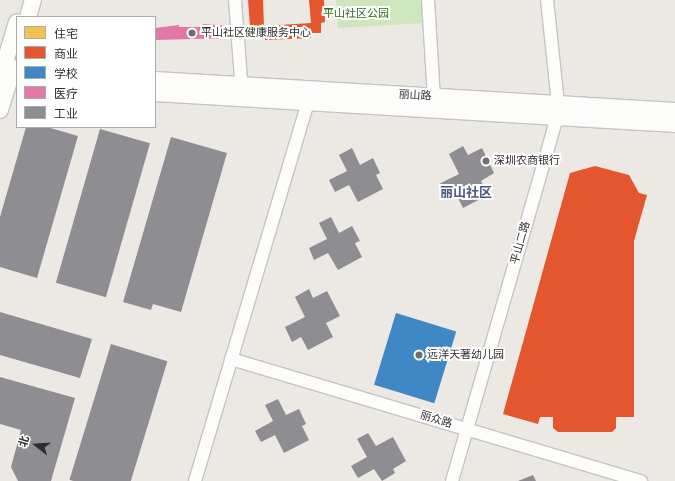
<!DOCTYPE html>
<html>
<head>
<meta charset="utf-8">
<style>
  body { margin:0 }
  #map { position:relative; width:675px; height:481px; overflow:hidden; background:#ece8e4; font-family:Raleway,"Noto Sans SC",sans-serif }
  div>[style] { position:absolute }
  .green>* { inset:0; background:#cee6be }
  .homes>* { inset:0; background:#f2c14e; transform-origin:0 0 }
  .shops>* { inset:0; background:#e4572e }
  .schools>* { inset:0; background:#3f88c5; transform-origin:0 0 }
  .health>* { inset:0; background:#e377a8 }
  .industry>* { inset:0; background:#8d8d92; transform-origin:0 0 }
  .roads { filter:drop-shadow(1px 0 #c5c4c5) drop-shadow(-1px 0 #c5c4c5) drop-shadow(0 1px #c5c4c5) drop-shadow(0 -1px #c5c4c5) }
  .street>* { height:12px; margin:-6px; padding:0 6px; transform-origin:6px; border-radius:6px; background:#fcfcfb }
  .secondary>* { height:16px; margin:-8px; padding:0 8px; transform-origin:8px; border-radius:8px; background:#fcfcfb }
  .dots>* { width:11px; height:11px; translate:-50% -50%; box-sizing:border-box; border:2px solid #fff; border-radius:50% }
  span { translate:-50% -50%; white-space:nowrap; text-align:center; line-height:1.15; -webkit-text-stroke:4px #fff; paint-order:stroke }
  .park-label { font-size:11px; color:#2c6e1b }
  .poi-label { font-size:11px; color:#2e2e2e }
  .left { translate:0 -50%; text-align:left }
  .street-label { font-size:11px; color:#2e2e2e }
  .quarter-label { font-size:13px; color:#4d5680; font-weight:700 }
  .legend { position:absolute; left:16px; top:16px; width:140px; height:112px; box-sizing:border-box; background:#fff; border:1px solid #ababab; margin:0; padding:5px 7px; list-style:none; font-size:12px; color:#2e2e2e }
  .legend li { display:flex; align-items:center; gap:8px; height:20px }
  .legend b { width:20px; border:1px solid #ababab }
  .north { position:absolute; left:16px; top:425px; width:40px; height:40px; -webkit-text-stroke:3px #fff; paint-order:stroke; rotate:287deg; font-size:11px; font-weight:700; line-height:16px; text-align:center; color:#2e2e2e }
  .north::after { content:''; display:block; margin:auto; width:14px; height:18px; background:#2e2e2e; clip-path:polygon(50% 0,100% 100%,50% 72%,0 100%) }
</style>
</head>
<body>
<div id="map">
  <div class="green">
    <div style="clip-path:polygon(336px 0,422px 0,424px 23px,338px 28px)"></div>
  </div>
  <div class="homes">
    <div style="left:559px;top:214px;width:36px;height:62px;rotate:16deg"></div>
  </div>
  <div class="shops">
    <div style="clip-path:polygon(248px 0,263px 0,264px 26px,311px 23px,309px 0,324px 0,325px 22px,321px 23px,321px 33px,311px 33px,311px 38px,265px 40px,265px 36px,254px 36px,254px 26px,250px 26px)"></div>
    <div style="clip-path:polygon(595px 166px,629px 175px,639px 193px,647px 195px,634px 241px,634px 417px,616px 417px,616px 428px,612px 432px,558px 432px,553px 428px,553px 417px,540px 417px,538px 424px,503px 414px,570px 173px)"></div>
  </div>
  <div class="schools">
    <div style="left:396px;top:313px;width:63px;height:75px;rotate:17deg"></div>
  </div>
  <div class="health">
    <div style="clip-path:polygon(203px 24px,229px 26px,230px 38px,155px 40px,155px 28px,179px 25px,179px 27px,203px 27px)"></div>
  </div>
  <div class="industry">
    <div style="clip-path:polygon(26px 127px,47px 127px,78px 136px,37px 278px,0 267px,0 217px)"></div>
    <div style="left:100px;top:129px;width:52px;height:160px;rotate:16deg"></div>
    <div style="clip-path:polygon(171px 137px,227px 153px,181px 312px,153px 304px,151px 310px,123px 302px)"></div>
    <div style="clip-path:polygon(463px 146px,468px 155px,482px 148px,494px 173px,481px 181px,488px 195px,463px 208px,456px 194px,447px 199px,439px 184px,459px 174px,449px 154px)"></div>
    <div style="clip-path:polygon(352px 148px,360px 165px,373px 158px,380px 173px,376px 175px,383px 189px,358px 202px,349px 185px,335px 192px,329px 180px,347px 171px,339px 155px)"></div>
    <div style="clip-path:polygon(331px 217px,339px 233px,352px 226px,360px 241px,355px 243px,362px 257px,338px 270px,328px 253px,314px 260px,309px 248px,327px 239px,319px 223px)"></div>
    <div style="clip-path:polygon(309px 289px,313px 298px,327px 291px,340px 316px,326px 323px,333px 337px,308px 350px,301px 337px,292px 342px,285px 327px,305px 317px,295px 297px)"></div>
    <div style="clip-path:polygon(0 312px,92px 339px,80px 378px,0 355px)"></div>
    <div style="left:111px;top:344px;width:59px;height:142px;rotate:17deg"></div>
    <div style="clip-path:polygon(0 377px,75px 398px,51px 481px,18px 481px,11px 467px,21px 430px,0 424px)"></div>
    <div style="clip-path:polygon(278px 399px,286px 415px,299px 409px,306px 424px,302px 426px,309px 440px,284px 453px,275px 435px,261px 442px,255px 431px,273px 421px,265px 405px)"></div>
    <div style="clip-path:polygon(368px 433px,376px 446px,393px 437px,406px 461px,393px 469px,395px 473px,382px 481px,374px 469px,358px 478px,351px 466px,367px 457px,357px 439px)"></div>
    <div style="clip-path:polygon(533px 475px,536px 481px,518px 481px)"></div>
  </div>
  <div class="roads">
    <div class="street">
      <div style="left:235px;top:0;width:93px;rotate:85.7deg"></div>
      <div style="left:428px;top:0;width:97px;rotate:86.5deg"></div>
      <div style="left:231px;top:359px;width:428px;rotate:16.6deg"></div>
      <div style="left:195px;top:481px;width:395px;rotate:-73.4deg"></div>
      <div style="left:452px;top:481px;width:379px;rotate:-73.9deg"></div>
      <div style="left:557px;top:117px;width:13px;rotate:-86deg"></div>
      <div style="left:558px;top:104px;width:105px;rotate:-96deg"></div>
    </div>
    <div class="secondary">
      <div style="left:28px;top:17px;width:18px;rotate:-74deg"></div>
      <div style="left:0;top:79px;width:59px;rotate:-73.4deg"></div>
      <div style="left:155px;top:80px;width:521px;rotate:3.41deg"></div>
      <div style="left:155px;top:93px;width:521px;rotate:3.41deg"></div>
      <div style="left:0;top:110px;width:44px;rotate:-72.8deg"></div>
    </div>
  </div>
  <div class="dots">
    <div style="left:192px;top:33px;background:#706f6e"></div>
    <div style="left:486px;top:161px;background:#706f6e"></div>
    <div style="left:419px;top:355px;background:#706f6e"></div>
  </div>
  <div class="park-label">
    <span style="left:356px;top:14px">平山社区公园</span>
  </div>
  <div class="poi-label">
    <span class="left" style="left:201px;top:33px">平山社区健康服务中心</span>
    <span class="left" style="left:494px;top:161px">深圳农商银行</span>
    <span class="left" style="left:427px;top:355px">远洋天著幼儿园</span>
  </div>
  <div class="street-label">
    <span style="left:415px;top:96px;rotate:3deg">丽山路</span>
    <span style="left:521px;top:243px;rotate:-74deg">平山二路</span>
    <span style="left:436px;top:420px;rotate:17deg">丽众路</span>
  </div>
  <div class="quarter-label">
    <span style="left:466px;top:193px">丽山社区</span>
  </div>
  <ul class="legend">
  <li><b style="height:11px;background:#f2c14e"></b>住宅</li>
  <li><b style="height:11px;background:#e4572e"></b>商业</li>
  <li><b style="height:11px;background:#3f88c5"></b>学校</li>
  <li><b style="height:11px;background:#e377a8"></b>医疗</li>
  <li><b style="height:11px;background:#8d8d92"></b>工业</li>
  </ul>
  <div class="north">北</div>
</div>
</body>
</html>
